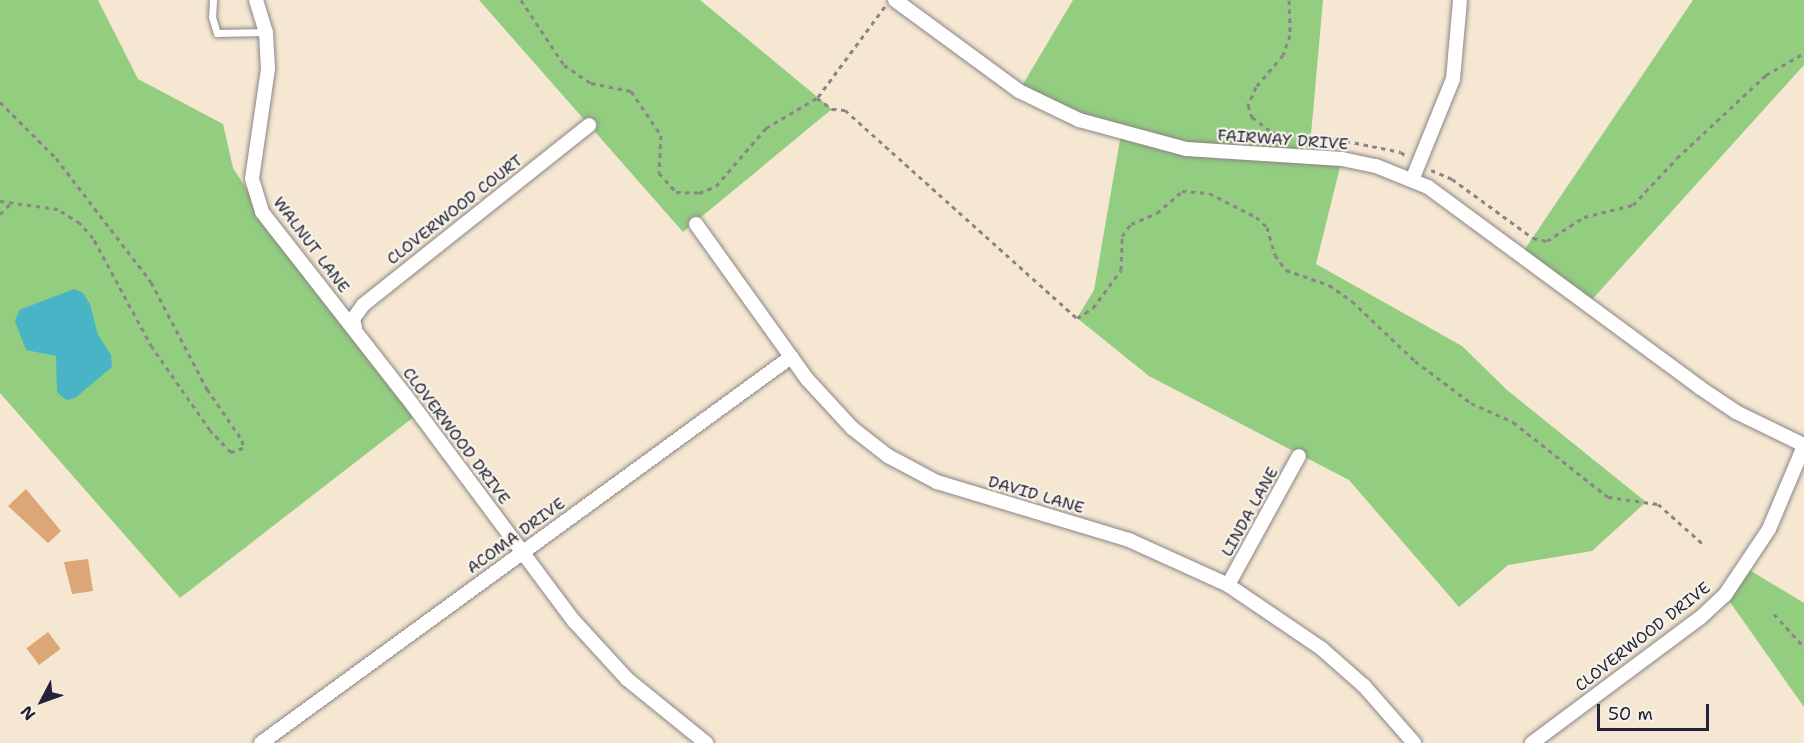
<!DOCTYPE html>
<html>
<head>
<meta charset="utf-8">
<style>
  body { margin:0 }
  #map { position:relative; width:1804px; height:743px; overflow:hidden; background:#f5e7d1; font-family:"Shantell Sans",sans-serif }
  div>[style] { position:absolute }
  .green>* { inset:0; background:#93cd80 }
  .water>* { inset:0; background:#48b4c5 }
  .building>* { inset:0; background:#dca676; transform-origin:0 0 }
  .path>* { height:3px; margin-top:-1.5px; transform-origin:0; background:repeating-linear-gradient(90deg,#8c8486 0 4.5px,transparent 0 9px) }
  .roads { filter:drop-shadow(0 0 2px #8c8486) drop-shadow(0 0 2px #8c8486) }
  .service>* { height:7px; margin:-3.5px; padding:0 3.5px; transform-origin:3.5px; border-radius:3.5px; background:#fff }
  .minor>* { height:14px; margin:-7px; padding:0 7px; transform-origin:7px; border-radius:7px; background:#fff }
  span { translate:-50% -50%; white-space:nowrap; text-align:center; line-height:1.15; -webkit-text-stroke:4.5px #f7f3e8; paint-order:stroke }
  .street-label { font-size:16px; color:#22223b }
  .north { position:absolute; left:12px; top:671px; width:60px; height:60px; -webkit-text-stroke:4px #f7f3e8; paint-order:stroke; rotate:229deg; font-size:16px; font-weight:700; line-height:24px; text-align:center; color:#22223b }
  .north::after { content:''; display:block; margin:auto; width:21px; height:27px; background:#22223b; clip-path:polygon(50% 0,100% 100%,50% 72%,0 100%) }
  .scale { position:absolute; left:1597px; top:704px; width:112px; height:27px; box-sizing:border-box; border:3px solid #22223b; border-top:0; padding-left:8px; font-size:18px; line-height:21px; white-space:nowrap; color:#22223b; -webkit-text-stroke:4px #f7f3e8; paint-order:stroke }
</style>
</head>
<body>
<div id="map">
  <div class="green">
    <div style="clip-path:polygon(0 0,98px 0,138px 79px,223px 124px,233px 168px,268px 222px,419px 413px,180px 598px,0 393px)"></div>
    <div style="clip-path:polygon(479px 0,700px 0,832px 109px,683px 232px)"></div>
    <div style="clip-path:polygon(1073px 0,1323px 0,1309px 157px,1342px 159px,1316px 264px,1462px 346px,1507px 390px,1646px 502px,1592px 551px,1508px 565px,1459px 607px,1349px 480px,1149px 376px,1077px 318px,1094px 290px,1121px 134px,1019px 91px)"></div>
    <div style="clip-path:polygon(1693px 0,1804px 0,1804px 65px,1588px 304px,1521px 255px)"></div>
    <div style="clip-path:polygon(1746px 568px,1804px 603px,1804px 707px,1725px 595px)"></div>
  </div>
  <div class="water">
    <div style="clip-path:polygon(74px 289px,83px 293px,90px 304px,98px 335px,111px 355px,112px 367px,75px 398px,66px 400px,57px 392px,56px 356px,26px 350px,15px 321px,19px 310px)"></div>
  </div>
  <div class="building">
    <div style="clip-path:polygon(26px 489px,61px 531px,48px 543px,8px 506px)"></div>
    <div style="clip-path:polygon(88px 559px,93px 591px,72px 594px,64px 562px)"></div>
    <div style="left:48px;top:632px;width:21px;height:27px;rotate:53deg"></div>
  </div>
  <div class="path">
    <div style="left:521px;top:0;width:78px;rotate:56.5deg"></div>
    <div style="left:564px;top:65px;width:32px;rotate:34deg"></div>
    <div style="left:591px;top:83px;width:41px;rotate:11.3deg"></div>
    <div style="left:631px;top:91px;width:53px;rotate:55.7deg"></div>
    <div style="left:661px;top:135px;width:38px;rotate:93deg"></div>
    <div style="left:659px;top:173px;width:25px;rotate:48deg"></div>
    <div style="left:676px;top:192px;width:23px;rotate:2deg"></div>
    <div style="left:699px;top:193px;width:18px;rotate:-22deg"></div>
    <div style="left:716px;top:186px;width:77px;rotate:-49.2deg"></div>
    <div style="left:766px;top:128px;width:59px;rotate:-30.5deg"></div>
    <div style="left:817px;top:98px;width:19px;rotate:36deg"></div>
    <div style="left:832px;top:109px;width:13px;rotate:4deg"></div>
    <div style="left:845px;top:110px;width:312px;rotate:41.9deg"></div>
    <div style="left:1077px;top:318px;width:19px;rotate:-32deg"></div>
    <div style="left:1093px;top:308px;width:47px;rotate:-53.6deg"></div>
    <div style="left:1121px;top:270px;width:34px;rotate:-88deg"></div>
    <div style="left:1122px;top:236px;width:15px;rotate:-53deg"></div>
    <div style="left:1131px;top:224px;width:28px;rotate:-23deg"></div>
    <div style="left:1157px;top:213px;width:33px;rotate:-41deg"></div>
    <div style="left:1182px;top:191px;width:27px;rotate:4deg"></div>
    <div style="left:1209px;top:193px;width:53px;rotate:27.1deg"></div>
    <div style="left:1256px;top:217px;width:15px;rotate:42deg"></div>
    <div style="left:1267px;top:227px;width:29px;rotate:74deg"></div>
    <div style="left:1275px;top:255px;width:19px;rotate:54deg"></div>
    <div style="left:1286px;top:270px;width:46px;rotate:19.2deg"></div>
    <div style="left:1329px;top:285px;width:28px;rotate:35deg"></div>
    <div style="left:1352px;top:301px;width:87px;rotate:43.6deg"></div>
    <div style="left:1415px;top:361px;width:70px;rotate:36.9deg"></div>
    <div style="left:1471px;top:403px;width:46px;rotate:24.3deg"></div>
    <div style="left:1513px;top:422px;width:121px;rotate:38.3deg"></div>
    <div style="left:1608px;top:497px;width:50px;rotate:8deg"></div>
    <div style="left:1658px;top:504px;width:60px;rotate:41.6deg"></div>
    <div style="left:1289px;top:0;width:35px;rotate:88deg"></div>
    <div style="left:1290px;top:35px;width:21px;rotate:109deg"></div>
    <div style="left:1283px;top:55px;width:42px;rotate:130.2deg"></div>
    <div style="left:1256px;top:87px;width:20px;rotate:114deg"></div>
    <div style="left:1248px;top:105px;width:13px;rotate:72deg"></div>
    <div style="left:1252px;top:117px;width:25px;rotate:37deg"></div>
    <div style="left:1272px;top:132px;width:17px;rotate:17deg"></div>
    <div style="left:1288px;top:137px;width:49px;rotate:2.3deg"></div>
    <div style="left:1337px;top:139px;width:65px;rotate:11.5deg"></div>
    <div style="left:1401px;top:152px;width:8px;rotate:40deg"></div>
    <div style="left:818px;top:97px;width:113px;rotate:-53.6deg"></div>
    <div style="left:0;top:102px;width:79px;rotate:45deg"></div>
    <div style="left:56px;top:158px;width:156px;rotate:52.5deg"></div>
    <div style="left:151px;top:282px;width:121px;rotate:62.4deg"></div>
    <div style="left:207px;top:389px;width:62px;rotate:55.5deg"></div>
    <div style="left:242px;top:440px;width:8px;rotate:83deg"></div>
    <div style="left:243px;top:448px;width:13px;rotate:162deg"></div>
    <div style="left:231px;top:452px;width:30px;rotate:-134deg"></div>
    <div style="left:210px;top:430px;width:101px;rotate:-124.9deg"></div>
    <div style="left:152px;top:347px;width:124px;rotate:-118.4deg"></div>
    <div style="left:93px;top:238px;width:20px;rotate:-131deg"></div>
    <div style="left:80px;top:223px;width:26px;rotate:-148deg"></div>
    <div style="left:58px;top:209px;width:59px;rotate:-172.1deg"></div>
    <div style="left:1431px;top:170px;width:23px;rotate:23deg"></div>
    <div style="left:1452px;top:179px;width:100px;rotate:36.1deg"></div>
    <div style="left:1533px;top:238px;width:14px;rotate:12deg"></div>
    <div style="left:1547px;top:241px;width:44px;rotate:-33deg"></div>
    <div style="left:1584px;top:217px;width:50px;rotate:-13.8deg"></div>
    <div style="left:1633px;top:205px;width:64px;rotate:-46.9deg"></div>
    <div style="left:1677px;top:158px;width:122px;rotate:-43deg"></div>
    <div style="left:1766px;top:75px;width:44px;rotate:-30.1deg"></div>
    <div style="left:0;top:214px;width:14px;rotate:-45deg"></div>
    <div style="left:1774px;top:614px;width:45px;rotate:47.7deg"></div>
  </div>
  <div class="roads">
    <div class="service">
      <div style="left:213px;top:0;width:17px;rotate:93deg"></div>
      <div style="left:212px;top:17px;width:17px;rotate:73deg"></div>
      <div style="left:217px;top:33px;width:49px;rotate:-1.2deg"></div>
    </div>
    <div class="minor">
      <div style="left:256px;top:0;width:34px;rotate:73deg"></div>
      <div style="left:266px;top:32px;width:37px;rotate:87deg"></div>
      <div style="left:268px;top:69px;width:111px;rotate:98.3deg"></div>
      <div style="left:252px;top:179px;width:34px;rotate:73deg"></div>
      <div style="left:262px;top:212px;width:234px;rotate:52deg"></div>
      <div style="left:406px;top:396px;width:281px;rotate:53.3deg"></div>
      <div style="left:574px;top:621px;width:79px;rotate:47.6deg"></div>
      <div style="left:627px;top:679px;width:102px;rotate:39deg"></div>
      <div style="left:895px;top:0;width:154px;rotate:36.3deg"></div>
      <div style="left:1019px;top:91px;width:67px;rotate:25.8deg"></div>
      <div style="left:1079px;top:120px;width:111px;rotate:15.2deg"></div>
      <div style="left:1186px;top:149px;width:156px;rotate:3.7deg"></div>
      <div style="left:1342px;top:159px;width:35px;rotate:12deg"></div>
      <div style="left:1376px;top:166px;width:56px;rotate:22deg"></div>
      <div style="left:1428px;top:187px;width:337px;rotate:36.4deg"></div>
      <div style="left:1699px;top:387px;width:45px;rotate:34deg"></div>
      <div style="left:1736px;top:412px;width:76px;rotate:25.9deg"></div>
      <div style="left:1412px;top:180px;width:109px;rotate:-67.9deg"></div>
      <div style="left:1453px;top:79px;width:79px;rotate:-84.9deg"></div>
      <div style="left:696px;top:224px;width:191px;rotate:54.4deg"></div>
      <div style="left:807px;top:379px;width:67px;rotate:47.4deg"></div>
      <div style="left:852px;top:428px;width:46px;rotate:37.9deg"></div>
      <div style="left:888px;top:456px;width:55px;rotate:28deg"></div>
      <div style="left:937px;top:482px;width:201px;rotate:16.8deg"></div>
      <div style="left:1129px;top:540px;width:109px;rotate:24.4deg"></div>
      <div style="left:1228px;top:585px;width:114px;rotate:34.2deg"></div>
      <div style="left:1322px;top:649px;width:56px;rotate:41.4deg"></div>
      <div style="left:1364px;top:686px;width:76px;rotate:48.7deg"></div>
      <div style="left:355px;top:328px;width:9px;rotate:-103deg"></div>
      <div style="left:353px;top:319px;width:17px;rotate:-54deg"></div>
      <div style="left:363px;top:305px;width:289px;rotate:-38.5deg"></div>
      <div style="left:1228px;top:585px;width:147px;rotate:-61.2deg"></div>
      <div style="left:261px;top:743px;width:656px;rotate:-36.07deg"></div>
      <div style="left:1532px;top:743px;width:209px;rotate:-36.7deg"></div>
      <div style="left:1700px;top:618px;width:34px;rotate:-43deg"></div>
      <div style="left:1725px;top:595px;width:79px;rotate:-56.3deg"></div>
      <div style="left:1769px;top:529px;width:90px;rotate:-67.1deg"></div>
    </div>
  </div>
  <div class="street-label">
    <span style="left:1283px;top:140px;rotate:4deg">FAIRWAY DRIVE</span>
    <span style="left:455px;top:210px;rotate:-38deg">CLOVERWOOD COURT</span>
    <span style="left:311px;top:245px;rotate:53deg">WALNUT LANE</span>
    <span style="left:456px;top:436px;rotate:53deg">CLOVERWOOD DRIVE</span>
    <span style="left:1036px;top:495px;rotate:16deg">DAVID LANE</span>
    <span style="left:1250px;top:512px;rotate:-61deg">LINDA LANE</span>
    <span style="left:516px;top:536px;rotate:-36deg">ACOMA DRIVE</span>
    <span style="left:1643px;top:637px;rotate:-38deg">CLOVERWOOD DRIVE</span>
  </div>
  <div class="north">N</div>
  <div class="scale">50 m</div>
</div>
</body>
</html>
